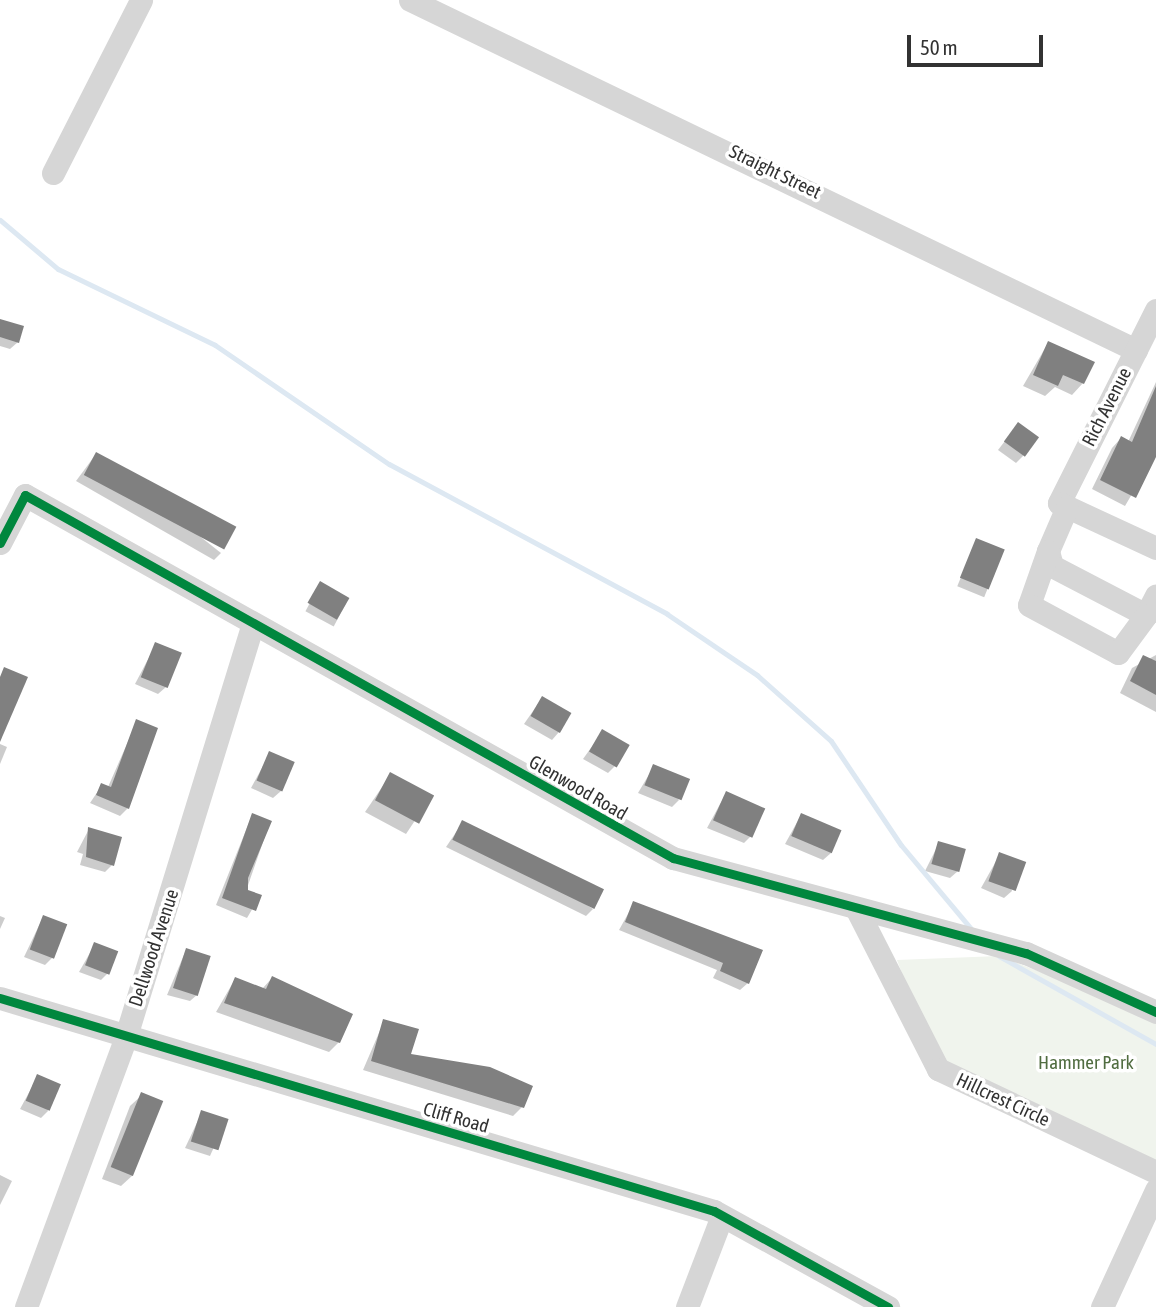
<!DOCTYPE html>
<html>
<head>
<meta charset="utf-8">
<style>
  body { margin:0 }
  #map { position:relative; width:1156px; height:1307px; overflow:hidden; background:#fff; font-family:"Asap Condensed",sans-serif }
  div>[style] { position:absolute }
  .green>* { inset:0; background:#f0f4ed }
  .shadow>* { inset:0; background:#0003; transform-origin:0 0 }
  .stream>* { height:5px; margin:-2.5px; padding:0 2.5px; transform-origin:2.5px; border-radius:2.5px; background:#dde8f2 }
  .building>* { inset:0; background:#808080; transform-origin:0 0 }
  .minor>* { height:23px; margin:-11.5px; padding:0 11.5px; transform-origin:11.5px; border-radius:11.5px; background:#d6d6d6 }
  .cycleway>* { height:9px; margin:-4.5px; padding:0 4.5px; transform-origin:4.5px; border-radius:4.5px; background:#00873e }
  span { translate:-50% -50%; white-space:nowrap; text-align:center; line-height:1.15; -webkit-text-stroke:7px #fff; paint-order:stroke }
  .street-label { font-size:19px; color:#323232 }
  .park-label { font-size:19px; color:#516d41 }
  .scale { position:absolute; left:907px; top:35px; width:136px; height:32px; box-sizing:border-box; border:4px solid #323232; border-top:0; padding-left:9px; font-size:21px; line-height:24px; white-space:nowrap; color:#323232; -webkit-text-stroke:5px #fff; paint-order:stroke }
</style>
</head>
<body>
<div id="map">
  <div class="green">
    <div style="clip-path:polygon(999px 956px,1156px 1017px,1156px 1172px,938px 1069px,897px 960px)"></div>
  </div>
  <div class="shadow">
    <div style="clip-path:polygon(0 320px,18px 342px,10px 349px,0 346px)"></div>
    <div style="clip-path:polygon(1048px 343px,1083px 383px,1072px 395px,1055px 387px,1045px 396px,1023px 386px)"></div>
    <div style="clip-path:polygon(1156px 382px,1156px 453px,1125px 506px,1092px 489px,1112px 448px,1121px 438px,1128px 442px)"></div>
    <div style="clip-path:polygon(1018px 424px,1023px 456px,1016px 463px,998px 450px)"></div>
    <div style="clip-path:polygon(96px 454px,221px 553px,214px 560px,76px 481px)"></div>
    <div style="left:976px;top:540px;width:29px;height:50px;rotate:22deg"></div>
    <div style="left:320px;top:584px;width:32px;height:31px;rotate:28deg"></div>
    <div style="clip-path:polygon(156px 644px,166px 687px,158px 694px,135px 684px)"></div>
    <div style="clip-path:polygon(1156px 655px,1156px 712px,1120px 693px,1132px 668px)"></div>
    <div style="clip-path:polygon(542px 698px,559px 732px,552px 740px,524px 724px)"></div>
    <div style="clip-path:polygon(137px 721px,128px 808px,120px 816px,90px 803px,102px 785px,108px 787px)"></div>
    <div style="clip-path:polygon(603px 731px,615px 766px,608px 773px,583px 759px)"></div>
    <div style="clip-path:polygon(0 744px,7px 747px,0 764px)"></div>
    <div style="clip-path:polygon(270px 753px,281px 791px,273px 798px,251px 788px)"></div>
    <div style="clip-path:polygon(654px 766px,679px 800px,672px 807px,638px 793px)"></div>
    <div style="clip-path:polygon(391px 774px,432px 795px,406px 834px,365px 812px)"></div>
    <div style="clip-path:polygon(726px 793px,751px 836px,744px 843px,707px 828px)"></div>
    <div style="clip-path:polygon(252px 815px,270px 822px,246px 891px,260px 896px,247px 918px,216px 905px)"></div>
    <div style="clip-path:polygon(801px 815px,831px 853px,823px 860px,785px 844px)"></div>
    <div style="clip-path:polygon(463px 822px,593px 909px,586px 916px,446px 847px)"></div>
    <div style="clip-path:polygon(89px 829px,112px 865px,105px 872px,80px 865px,83px 854px,77px 852px)"></div>
    <div style="clip-path:polygon(939px 843px,958px 871px,950px 878px,925px 871px)"></div>
    <div style="clip-path:polygon(1000px 854px,1012px 891px,1004px 898px,981px 888px)"></div>
    <div style="clip-path:polygon(634px 903px,761px 951px,748px 983px,740px 990px,713px 978px,717px 970px,619px 930px)"></div>
    <div style="clip-path:polygon(0 916px,5px 918px,0 929px)"></div>
    <div style="clip-path:polygon(43px 917px,52px 958px,45px 965px,24px 957px)"></div>
    <div style="clip-path:polygon(95px 944px,108px 973px,101px 980px,79px 972px)"></div>
    <div style="clip-path:polygon(186px 950px,198px 994px,190px 1001px,167px 995px)"></div>
    <div style="clip-path:polygon(272px 978px,339px 1042px,329px 1052px,216px 1012px,235px 979px,262px 989px)"></div>
    <div style="clip-path:polygon(384px 1021px,409px 1055px,522px 1107px,513px 1116px,363px 1070px)"></div>
    <div style="clip-path:polygon(38px 1076px,48px 1111px,41px 1118px,20px 1109px)"></div>
    <div style="clip-path:polygon(142px 1095px,133px 1175px,121px 1186px,102px 1179px,130px 1106px)"></div>
    <div style="clip-path:polygon(202px 1112px,226px 1120px,210px 1156px,185px 1148px)"></div>
    <div style="clip-path:polygon(0 1175px,12px 1181px,0 1205px)"></div>
  </div>
  <div class="stream">
    <div style="left:0;top:220px;width:76px;rotate:40.2deg"></div>
    <div style="left:58px;top:269px;width:174px;rotate:25.8deg"></div>
    <div style="left:215px;top:345px;width:211px;rotate:34.4deg"></div>
    <div style="left:389px;top:464px;width:316px;rotate:28.3deg"></div>
    <div style="left:667px;top:614px;width:109px;rotate:34.1deg"></div>
    <div style="left:757px;top:675px;width:99px;rotate:41.7deg"></div>
    <div style="left:831px;top:741px;width:125px;rotate:56.1deg"></div>
    <div style="left:901px;top:845px;width:111px;rotate:50.1deg"></div>
    <div style="left:999px;top:956px;width:180px;rotate:29.3deg"></div>
  </div>
  <div class="building">
    <div style="clip-path:polygon(0 319px,24px 326px,19px 343px,0 337px)"></div>
    <div style="clip-path:polygon(1048px 341px,1095px 362px,1084px 384px,1063px 375px,1058px 386px,1033px 375px)"></div>
    <div style="clip-path:polygon(1156px 386px,1156px 457px,1136px 498px,1100px 480px,1121px 436px,1132px 442px)"></div>
    <div style="left:1018px;top:422px;width:26px;height:24px;rotate:36deg"></div>
    <div style="left:96px;top:452px;width:159px;height:26px;rotate:28deg"></div>
    <div style="left:976px;top:538px;width:31px;height:43px;rotate:22deg"></div>
    <div style="left:320px;top:581px;width:34px;height:25px;rotate:30deg"></div>
    <div style="left:155px;top:642px;width:29px;height:38px;rotate:22deg"></div>
    <div style="clip-path:polygon(1143px 655px,1156px 661px,1156px 695px,1130px 681px)"></div>
    <div style="clip-path:polygon(4px 667px,28px 677px,0 742px,0 677px)"></div>
    <div style="left:542px;top:696px;width:34px;height:23px;rotate:30deg"></div>
    <div style="clip-path:polygon(136px 719px,158px 728px,129px 809px,96px 795px,101px 783px,111px 787px)"></div>
    <div style="left:602px;top:729px;width:32px;height:26px;rotate:30deg"></div>
    <div style="left:269px;top:751px;width:28px;height:32px;rotate:23deg"></div>
    <div style="left:653px;top:764px;width:40px;height:23px;rotate:22deg"></div>
    <div style="left:390px;top:772px;width:50px;height:32px;rotate:28deg"></div>
    <div style="left:726px;top:791px;width:43px;height:32px;rotate:24deg"></div>
    <div style="clip-path:polygon(252px 813px,272px 821px,248px 878px,248px 890px,262px 895px,256px 911px,222px 898px)"></div>
    <div style="left:801px;top:813px;width:44px;height:25px;rotate:23deg"></div>
    <div style="left:462px;top:820px;width:158px;height:22px;rotate:26deg"></div>
    <div style="clip-path:polygon(88px 827px,122px 837px,114px 866px,86px 857px)"></div>
    <div style="left:938px;top:841px;width:29px;height:24px;rotate:16deg"></div>
    <div style="left:999px;top:852px;width:29px;height:31px;rotate:20deg"></div>
    <div style="clip-path:polygon(633px 901px,763px 950px,749px 984px,720px 971px,723px 963px,625px 922px)"></div>
    <div style="left:43px;top:915px;width:26px;height:37px;rotate:21deg"></div>
    <div style="left:94px;top:942px;width:26px;height:25px;rotate:21deg"></div>
    <div style="left:186px;top:948px;width:26px;height:42px;rotate:18deg"></div>
    <div style="clip-path:polygon(272px 976px,353px 1014px,340px 1043px,224px 1003px,235px 977px,266px 989px)"></div>
    <div style="clip-path:polygon(383px 1019px,419px 1029px,411px 1054px,490px 1067px,533px 1086px,524px 1108px,371px 1061px)"></div>
    <div style="left:37px;top:1074px;width:26px;height:29px;rotate:23deg"></div>
    <div style="left:141px;top:1092px;width:24px;height:81px;rotate:22deg"></div>
    <div style="left:201px;top:1110px;width:29px;height:33px;rotate:18deg"></div>
  </div>
  <div class="minor">
    <div style="left:410px;top:0;width:806px;rotate:25.74deg"></div>
    <div style="left:53px;top:173px;width:194px;rotate:-63deg"></div>
    <div style="left:1156px;top:310px;width:216px;rotate:116.7deg"></div>
    <div style="left:1059px;top:503px;width:107px;rotate:24.9deg"></div>
    <div style="left:1067px;top:507px;width:48px;rotate:113.4deg"></div>
    <div style="left:1048px;top:551px;width:16px;rotate:75deg"></div>
    <div style="left:1052px;top:566px;width:106px;rotate:27.5deg"></div>
    <div style="left:1146px;top:615px;width:22px;rotate:-63deg"></div>
    <div style="left:0;top:543px;width:54px;rotate:-62.5deg"></div>
    <div style="left:25px;top:495px;width:743px;rotate:29.26deg"></div>
    <div style="left:673px;top:858px;width:366px;rotate:15.1deg"></div>
    <div style="left:1026px;top:953px;width:143px;rotate:24.4deg"></div>
    <div style="left:1048px;top:551px;width:57px;rotate:109.4deg"></div>
    <div style="left:1029px;top:605px;width:101px;rotate:28.3deg"></div>
    <div style="left:1118px;top:653px;width:47px;rotate:-53.6deg"></div>
    <div style="left:856px;top:908px;width:181px;rotate:63deg"></div>
    <div style="left:938px;top:1069px;width:241px;rotate:25.3deg"></div>
    <div style="left:0;top:998px;width:745px;rotate:16.61deg"></div>
    <div style="left:714px;top:1211px;width:199px;rotate:28.9deg"></div>
    <div style="left:26px;top:1307px;width:289px;rotate:-69.7deg"></div>
    <div style="left:126px;top:1036px;width:431px;rotate:-72.9deg"></div>
    <div style="left:687px;top:1307px;width:97px;rotate:-69deg"></div>
    <div style="left:1102px;top:1307px;width:129px;rotate:-65.2deg"></div>
  </div>
  <div class="cycleway">
    <div style="left:0;top:543px;width:54px;rotate:-62.5deg"></div>
    <div style="left:25px;top:495px;width:743px;rotate:29.26deg"></div>
    <div style="left:673px;top:858px;width:366px;rotate:15.1deg"></div>
    <div style="left:1026px;top:953px;width:143px;rotate:24.4deg"></div>
    <div style="left:0;top:998px;width:745px;rotate:16.61deg"></div>
    <div style="left:714px;top:1211px;width:199px;rotate:28.9deg"></div>
  </div>
  <div class="street-label">
    <span style="left:775px;top:172px;rotate:26deg">Straight Street</span>
    <span style="left:1107px;top:407px;rotate:-63deg">Rich Avenue</span>
    <span style="left:578px;top:788px;rotate:30deg">Glenwood Road</span>
    <span style="left:154px;top:948px;rotate:-72deg">Dellwood Avenue</span>
    <span style="left:1003px;top:1100px;rotate:25deg">Hillcrest Circle</span>
    <span style="left:456px;top:1118px;rotate:16deg">Cliff Road</span>
  </div>
  <div class="park-label">
    <span style="left:1086px;top:1063px">Hammer Park</span>
  </div>
  <div class="scale">50 m</div>
</div>
</body>
</html>
